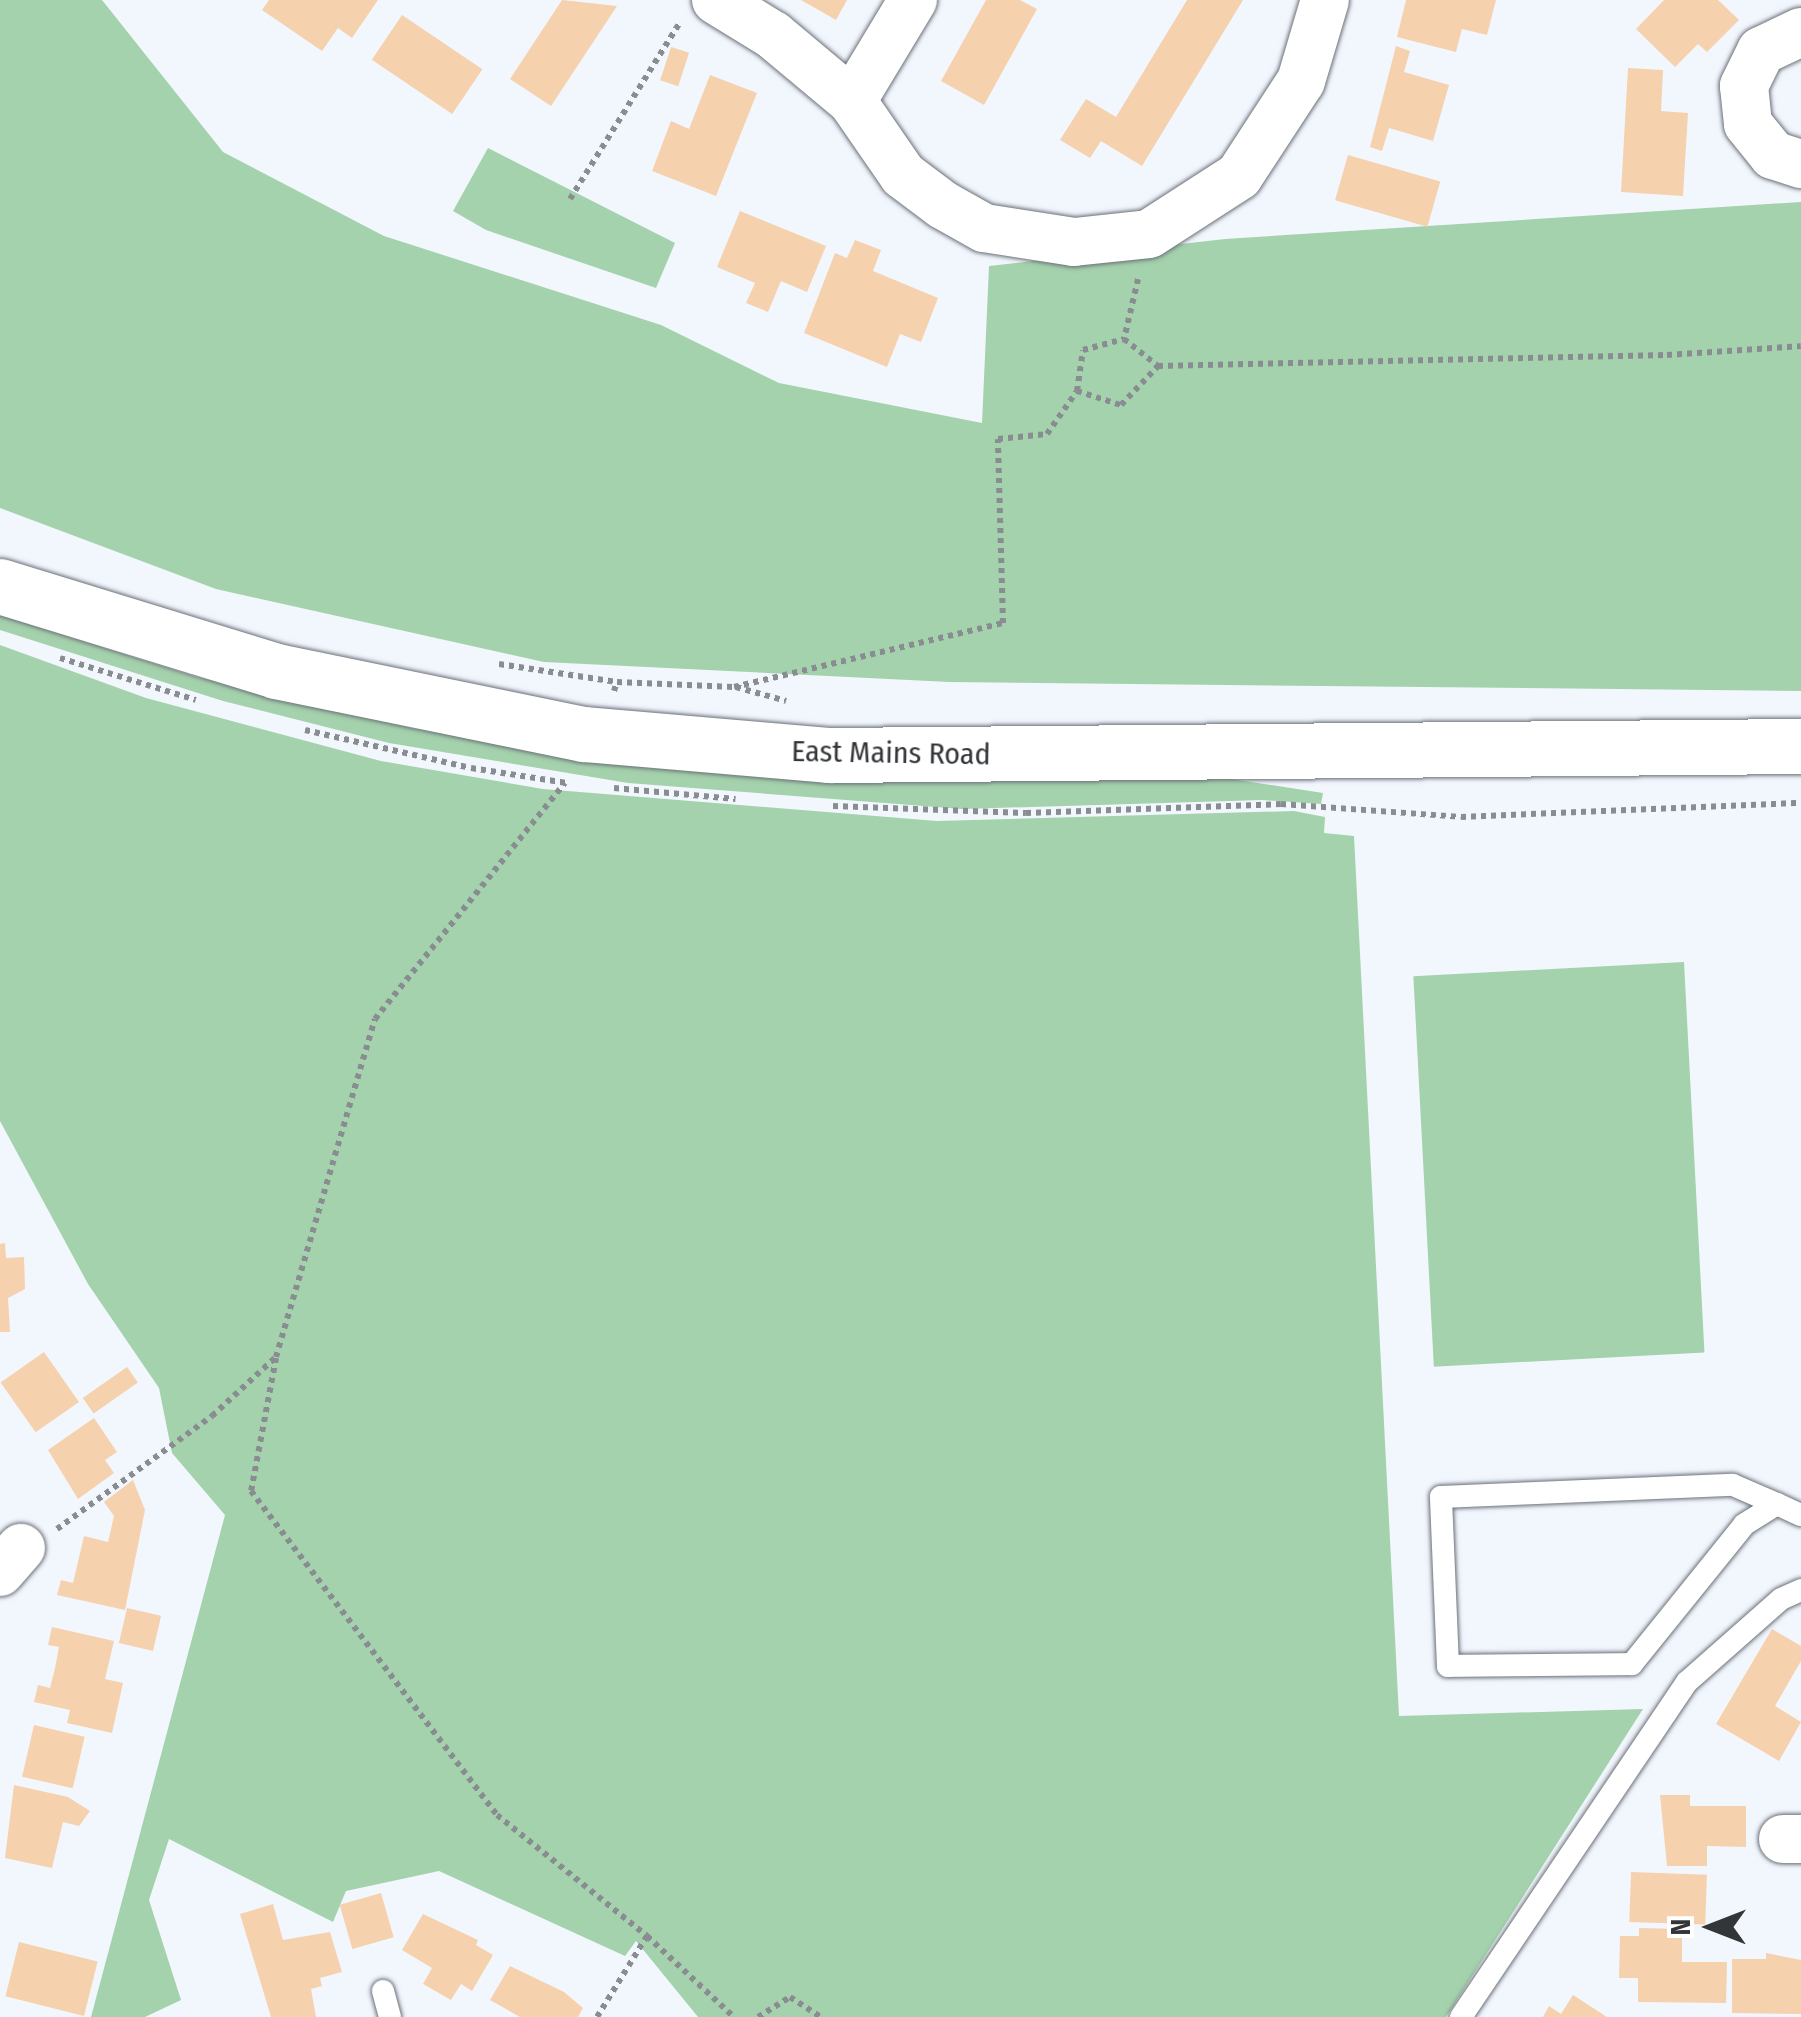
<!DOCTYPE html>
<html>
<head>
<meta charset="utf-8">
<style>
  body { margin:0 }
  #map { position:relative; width:1801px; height:2017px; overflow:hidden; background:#f2f7fe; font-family:"Fira Sans Condensed",sans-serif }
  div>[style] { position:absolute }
  .green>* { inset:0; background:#a4d2ac; transform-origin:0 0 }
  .building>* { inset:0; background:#f6d1ae; transform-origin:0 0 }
  .path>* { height:6px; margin-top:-3px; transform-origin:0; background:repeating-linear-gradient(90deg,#898d92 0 5px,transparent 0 10px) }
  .roads { filter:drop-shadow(0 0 2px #6b7178) drop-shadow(0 0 2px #6b7178) }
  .service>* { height:22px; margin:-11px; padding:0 11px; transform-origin:11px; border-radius:11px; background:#fff }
  .minor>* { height:48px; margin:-24px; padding:0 24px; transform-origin:24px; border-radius:24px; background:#fff }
  .secondary>* { height:55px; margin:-27.5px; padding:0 27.5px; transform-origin:27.5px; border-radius:27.5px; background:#fff }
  span { translate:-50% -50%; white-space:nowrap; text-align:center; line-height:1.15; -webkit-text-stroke:10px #fff; paint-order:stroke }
  .street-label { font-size:30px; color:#333639 }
  .north { position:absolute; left:1661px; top:1877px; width:100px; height:100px; -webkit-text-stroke:8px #fff; paint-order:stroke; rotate:270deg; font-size:28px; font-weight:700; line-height:40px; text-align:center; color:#333639 }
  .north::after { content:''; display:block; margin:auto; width:35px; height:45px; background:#333639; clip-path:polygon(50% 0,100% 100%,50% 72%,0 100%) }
</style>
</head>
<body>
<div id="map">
  <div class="green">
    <div style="clip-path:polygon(0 0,102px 0,223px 152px,384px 236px,661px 325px,779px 383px,982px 423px,989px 266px,1225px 239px,1801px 202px,1801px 691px,949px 682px,544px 662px,216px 589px,0 508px)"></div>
    <div style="clip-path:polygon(488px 148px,675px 243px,656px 288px,486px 230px,453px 211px)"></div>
    <div style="clip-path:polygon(0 615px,197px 677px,412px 728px,591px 757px,1206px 775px,1323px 793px,1321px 804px,1262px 800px,962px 809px,628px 783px,389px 743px,223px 701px,0 630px)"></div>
    <div style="clip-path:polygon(0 645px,146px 698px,381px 761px,543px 789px,937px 821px,1294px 811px,1325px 817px,1324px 833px,1354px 836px,1399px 1716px,1643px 1709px,1446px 2017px,698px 2017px,636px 1941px,625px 1956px,439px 1871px,346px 1891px,333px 1922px,169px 1839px,149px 1900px,181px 2000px,145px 2017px,91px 2017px,225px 1515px,172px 1453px,159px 1388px,88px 1284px,0 1121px)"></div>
    <div style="left:1684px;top:962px;width:391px;height:271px;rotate:87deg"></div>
  </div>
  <div class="building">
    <div style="clip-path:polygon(269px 0,378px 0,352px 38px,338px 28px,322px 51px,262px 10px)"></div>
    <div style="clip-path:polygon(562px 0,617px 6px,551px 106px,510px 79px)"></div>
    <div style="clip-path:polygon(801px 0,847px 0,836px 20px)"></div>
    <div style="clip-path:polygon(986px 0,1020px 0,1037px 9px,984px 105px,941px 81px)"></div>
    <div style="clip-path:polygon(1187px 0,1243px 0,1142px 166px,1101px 141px,1090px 158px,1060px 140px,1086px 99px,1116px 117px)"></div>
    <div style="clip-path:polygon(1406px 0,1496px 0,1487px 35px,1462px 29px,1456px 52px,1397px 37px)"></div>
    <div style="clip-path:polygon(1664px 0,1718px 0,1739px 20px,1707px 52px,1698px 44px,1675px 67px,1636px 29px)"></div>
    <div style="left:402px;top:15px;width:97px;height:54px;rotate:34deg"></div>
    <div style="clip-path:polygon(1396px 46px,1410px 51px,1404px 72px,1449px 85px,1433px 141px,1389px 128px,1382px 151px,1370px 147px)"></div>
    <div style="left:671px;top:47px;width:19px;height:35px;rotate:18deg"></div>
    <div style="clip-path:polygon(1628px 68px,1663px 70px,1661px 111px,1688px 113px,1683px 196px,1621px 192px)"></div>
    <div style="clip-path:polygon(710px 75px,757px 93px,716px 196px,652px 171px,671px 121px,689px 129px)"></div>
    <div style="left:1348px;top:155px;width:96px;height:47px;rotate:16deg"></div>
    <div style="clip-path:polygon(740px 211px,826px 246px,807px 292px,781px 281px,768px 312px,746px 303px,755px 283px,717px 267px)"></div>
    <div style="clip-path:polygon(855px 240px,881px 250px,873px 271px,938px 298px,921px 342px,900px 334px,887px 367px,804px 333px,835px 253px,847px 258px)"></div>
    <div style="clip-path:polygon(5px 1243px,6px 1258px,24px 1257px,25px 1289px,8px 1298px,10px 1332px,0 1332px,0 1244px)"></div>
    <div style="left:44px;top:1352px;width:61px;height:53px;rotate:55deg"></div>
    <div style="left:127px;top:1367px;width:19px;height:54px;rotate:55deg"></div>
    <div style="clip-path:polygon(94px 1418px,117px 1452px,105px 1460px,114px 1473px,78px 1499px,48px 1450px)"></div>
    <div style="clip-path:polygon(133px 1480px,145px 1510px,125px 1610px,57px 1595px,61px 1580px,73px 1583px,84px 1536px,108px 1542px,114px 1516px,104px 1502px)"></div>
    <div style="left:127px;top:1608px;width:35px;height:36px;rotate:13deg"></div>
    <div style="clip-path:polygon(52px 1627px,114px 1641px,105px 1679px,123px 1683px,112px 1733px,67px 1723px,70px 1710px,34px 1702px,38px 1685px,50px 1688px,55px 1668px,59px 1647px,48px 1645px)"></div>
    <div style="clip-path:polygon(1772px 1629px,1801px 1646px,1801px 1661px,1775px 1706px,1801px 1722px,1779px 1761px,1716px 1724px)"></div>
    <div style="left:34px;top:1725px;width:52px;height:53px;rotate:13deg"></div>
    <div style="clip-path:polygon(14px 1785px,68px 1797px,90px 1811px,79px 1826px,63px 1822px,52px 1868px,5px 1858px)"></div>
    <div style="clip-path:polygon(1660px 1795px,1690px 1795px,1690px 1806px,1746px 1806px,1746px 1847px,1707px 1846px,1707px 1866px,1667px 1866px)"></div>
    <div style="left:1631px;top:1872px;width:76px;height:50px;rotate:2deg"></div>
    <div style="left:381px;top:1893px;width:46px;height:43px;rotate:74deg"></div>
    <div style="clip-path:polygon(273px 1904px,283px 1940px,330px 1932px,342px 1972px,320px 1978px,322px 1986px,311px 1989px,316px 2017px,271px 2017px,240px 1914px)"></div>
    <div style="clip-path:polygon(423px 1914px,478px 1940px,476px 1945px,493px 1955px,472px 1991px,461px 1984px,451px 2000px,423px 1984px,432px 1968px,402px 1950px)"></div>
    <div style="clip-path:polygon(1639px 1928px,1682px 1929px,1682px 1962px,1727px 1962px,1726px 2003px,1638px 2002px,1638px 1978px,1619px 1978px,1620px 1936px,1639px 1936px)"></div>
    <div style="left:19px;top:1942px;width:81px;height:56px;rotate:14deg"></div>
    <div style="clip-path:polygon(1766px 1953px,1801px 1960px,1801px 2014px,1732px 2013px,1732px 1959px,1766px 1959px)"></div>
    <div style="clip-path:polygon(510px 1966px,564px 1992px,583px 2008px,578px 2017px,520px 2017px,490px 2000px)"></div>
    <div style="clip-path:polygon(1573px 1995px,1607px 2017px,1543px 2017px,1549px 2006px,1561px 2014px)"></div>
  </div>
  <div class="path">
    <div style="left:570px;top:199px;width:208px;rotate:-58.1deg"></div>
    <div style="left:1138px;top:279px;width:62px;rotate:103.1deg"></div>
    <div style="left:1124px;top:339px;width:43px;rotate:38.5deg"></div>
    <div style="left:1158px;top:366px;width:509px;rotate:-1.24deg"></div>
    <div style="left:1667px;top:355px;width:134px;rotate:-3.8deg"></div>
    <div style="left:1077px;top:391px;width:46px;rotate:17.7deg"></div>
    <div style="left:1121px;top:405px;width:54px;rotate:-46.5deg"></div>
    <div style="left:60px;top:658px;width:142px;rotate:17.2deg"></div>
    <div style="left:499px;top:664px;width:119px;rotate:8.7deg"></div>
    <div style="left:736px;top:687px;width:52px;rotate:15.6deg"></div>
    <div style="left:614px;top:691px;width:9px;rotate:-72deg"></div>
    <div style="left:617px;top:682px;width:117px;rotate:2.4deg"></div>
    <div style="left:734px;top:687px;width:277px;rotate:-13.4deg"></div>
    <div style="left:1003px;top:623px;width:184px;rotate:-91.6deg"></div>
    <div style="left:998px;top:439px;width:49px;rotate:-5.8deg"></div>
    <div style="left:1047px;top:434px;width:52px;rotate:-55.1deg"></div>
    <div style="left:1077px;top:391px;width:41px;rotate:-81.7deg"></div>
    <div style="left:1083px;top:350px;width:42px;rotate:-15deg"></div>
    <div style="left:305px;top:730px;width:170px;rotate:12.9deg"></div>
    <div style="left:471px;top:768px;width:97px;rotate:8.9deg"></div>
    <div style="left:614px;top:788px;width:122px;rotate:5.2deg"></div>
    <div style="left:833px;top:806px;width:193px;rotate:2.1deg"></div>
    <div style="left:1026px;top:813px;width:255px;rotate:-2deg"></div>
    <div style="left:1281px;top:804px;width:180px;rotate:4.1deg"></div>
    <div style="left:1461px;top:817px;width:340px;rotate:-2.4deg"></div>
    <div style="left:276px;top:1358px;width:135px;rotate:100.6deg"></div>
    <div style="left:251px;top:1491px;width:407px;rotate:52.8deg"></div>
    <div style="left:497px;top:1815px;width:193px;rotate:38.9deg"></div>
    <div style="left:647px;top:1936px;width:95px;rotate:121.7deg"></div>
    <div style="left:57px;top:1529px;width:192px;rotate:-36.1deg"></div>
    <div style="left:212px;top:1416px;width:87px;rotate:-42.7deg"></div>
    <div style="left:276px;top:1357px;width:352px;rotate:-73.7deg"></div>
    <div style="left:375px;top:1019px;width:303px;rotate:-51.2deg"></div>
    <div style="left:647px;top:1936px;width:119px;rotate:43deg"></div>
    <div style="left:758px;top:2017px;width:38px;rotate:-32deg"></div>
    <div style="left:790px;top:1997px;width:37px;rotate:33deg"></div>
  </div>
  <div class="roads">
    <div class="service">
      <div style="left:1777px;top:1504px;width:39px;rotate:148deg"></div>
      <div style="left:1744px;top:1525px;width:179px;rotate:128.9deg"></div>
      <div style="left:1632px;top:1664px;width:184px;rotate:179.4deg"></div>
      <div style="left:1448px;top:1666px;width:169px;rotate:-92.4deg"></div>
      <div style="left:1441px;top:1497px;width:292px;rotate:-2.4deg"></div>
      <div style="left:1733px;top:1485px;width:48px;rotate:23.4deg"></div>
      <div style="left:1777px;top:1504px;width:26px;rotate:25deg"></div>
      <div style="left:383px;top:1991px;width:27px;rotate:75deg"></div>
      <div style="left:1461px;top:2017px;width:404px;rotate:-56deg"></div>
      <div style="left:1687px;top:1682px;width:125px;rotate:-41.4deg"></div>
      <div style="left:1781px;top:1599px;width:22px;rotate:-24deg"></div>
    </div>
    <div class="minor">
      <div style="left:716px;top:0;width:67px;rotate:31.6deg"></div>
      <div style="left:773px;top:35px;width:103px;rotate:39.9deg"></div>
      <div style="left:852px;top:101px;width:90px;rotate:55.4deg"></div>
      <div style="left:903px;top:175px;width:50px;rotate:36.9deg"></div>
      <div style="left:943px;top:205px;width:47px;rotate:29.3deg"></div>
      <div style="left:984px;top:228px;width:91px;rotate:8.8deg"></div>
      <div style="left:1074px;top:242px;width:75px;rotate:-6.1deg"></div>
      <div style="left:1149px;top:234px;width:107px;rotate:-32.8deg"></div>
      <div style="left:1239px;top:176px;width:113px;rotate:-56.9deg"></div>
      <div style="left:1301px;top:81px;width:84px;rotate:-73.5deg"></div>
      <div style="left:1801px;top:32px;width:44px;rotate:154.6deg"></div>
      <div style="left:1761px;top:51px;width:39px;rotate:116deg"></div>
      <div style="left:1744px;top:86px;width:38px;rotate:84deg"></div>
      <div style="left:1748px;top:124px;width:40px;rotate:51deg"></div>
      <div style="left:1773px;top:155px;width:29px;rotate:18deg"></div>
      <div style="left:852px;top:101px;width:118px;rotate:-58.9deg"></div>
      <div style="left:0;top:1572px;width:32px;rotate:-49deg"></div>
      <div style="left:1783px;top:1839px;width:18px"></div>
    </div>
    <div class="secondary">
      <div style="left:0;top:586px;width:289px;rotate:17.1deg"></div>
      <div style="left:276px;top:671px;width:314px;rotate:11.6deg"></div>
      <div style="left:584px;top:734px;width:246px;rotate:4.9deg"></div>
      <div style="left:829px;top:755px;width:972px;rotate:-0.53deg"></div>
    </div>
  </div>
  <div class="street-label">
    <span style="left:891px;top:753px;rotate:1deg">East Mains Road</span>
  </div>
  <div class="north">N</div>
</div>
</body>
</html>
